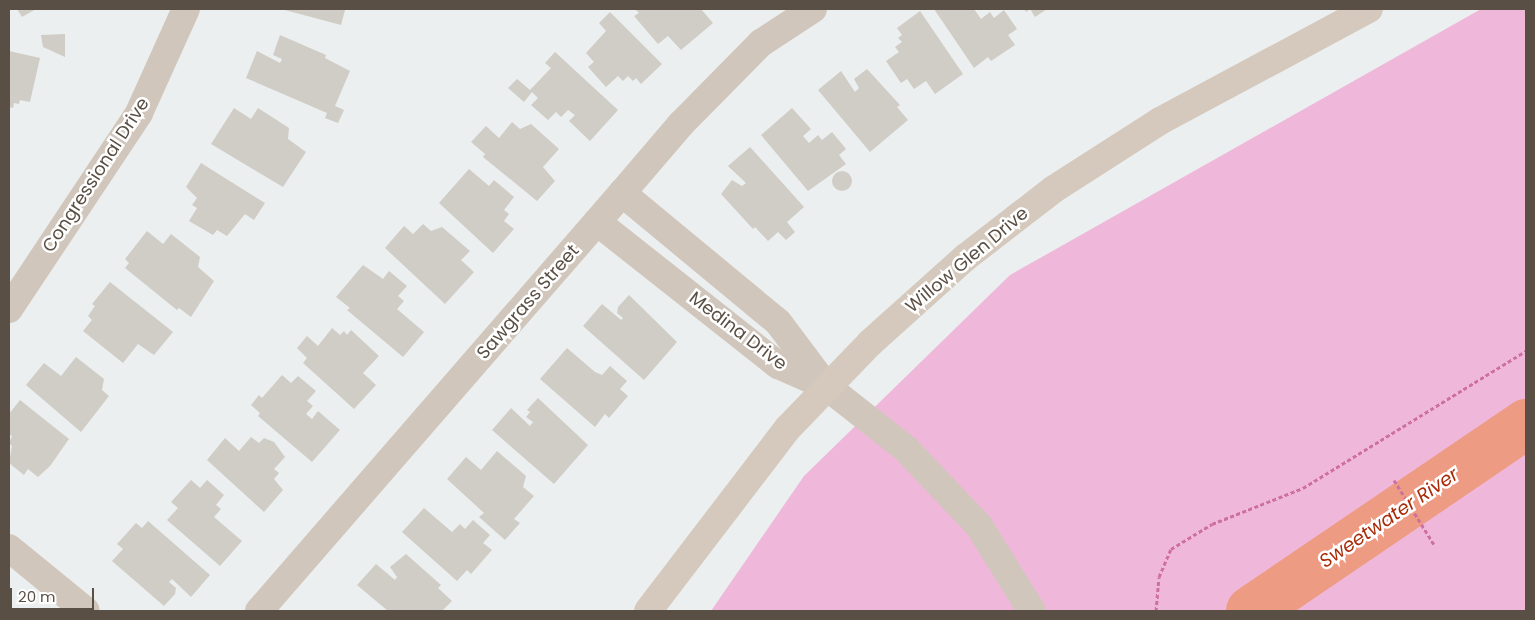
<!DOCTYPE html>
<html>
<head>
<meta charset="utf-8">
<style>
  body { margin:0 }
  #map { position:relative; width:1535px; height:620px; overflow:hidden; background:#ecefef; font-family:Poppins,sans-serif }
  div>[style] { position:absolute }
  .green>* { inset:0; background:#efb8da }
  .river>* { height:50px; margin:-25px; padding:0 25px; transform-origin:25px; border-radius:25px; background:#ee9b84 }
  .building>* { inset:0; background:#d0ccc6 }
  .round { border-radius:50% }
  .path>* { height:3px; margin-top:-1.5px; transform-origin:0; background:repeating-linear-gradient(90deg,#ce709e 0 4px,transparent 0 6.5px) }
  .minor>* { height:28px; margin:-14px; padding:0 14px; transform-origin:14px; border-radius:14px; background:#d0c6bc }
  .tertiary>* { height:28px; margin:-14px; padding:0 14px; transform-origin:14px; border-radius:14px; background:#d0c6bc }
  .secondary>* { height:28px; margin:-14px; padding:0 14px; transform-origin:14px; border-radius:14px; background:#d4c9bc }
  span { translate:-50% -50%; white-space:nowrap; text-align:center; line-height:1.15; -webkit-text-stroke:5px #fff; paint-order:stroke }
  .street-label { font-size:18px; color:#5a4f44 }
  .water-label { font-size:19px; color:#aa2b08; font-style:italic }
  .frame { position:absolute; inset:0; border:10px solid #5a4f44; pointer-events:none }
  .scale { position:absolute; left:10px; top:588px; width:84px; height:22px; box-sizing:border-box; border:2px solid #5a4f44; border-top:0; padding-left:6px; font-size:15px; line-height:18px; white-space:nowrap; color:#5a4f44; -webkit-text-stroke:4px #fff; paint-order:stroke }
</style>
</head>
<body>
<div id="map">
  <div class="green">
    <div style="clip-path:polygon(1481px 9px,1526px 9px,1526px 611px,711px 611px,804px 476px,1010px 275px)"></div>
  </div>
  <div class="river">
    <div style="left:1251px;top:611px;width:333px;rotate:-34.2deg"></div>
  </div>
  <div class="building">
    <div style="clip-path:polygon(17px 9px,36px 9px,22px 17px)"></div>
    <div style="clip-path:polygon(281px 9px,350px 9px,345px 10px,341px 25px)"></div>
    <div style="clip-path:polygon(635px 9px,701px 9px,713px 23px,681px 50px,668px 36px,658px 44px,634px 16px,639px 13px)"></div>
    <div style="clip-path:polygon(934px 9px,974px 9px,981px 19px,990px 12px,994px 18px,1004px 10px,1017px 29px,1008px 35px,1015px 45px,991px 61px,988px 57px,974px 68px)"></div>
    <div style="clip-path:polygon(1024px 9px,1047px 9px,1035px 17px,1030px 9px,1026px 12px)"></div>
    <div style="clip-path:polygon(920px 11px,963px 74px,935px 94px,926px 81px,914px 89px,907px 79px,901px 83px,886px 61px,899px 52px,895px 47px,902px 42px,898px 38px,902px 35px,897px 28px)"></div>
    <div style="clip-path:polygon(610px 12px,662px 64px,641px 84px,636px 78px,633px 81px,628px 76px,623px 81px,618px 76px,606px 87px,588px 67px,594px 62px,586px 53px,606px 31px,599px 23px)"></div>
    <div style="clip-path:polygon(65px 34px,65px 57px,43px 47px,41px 35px)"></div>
    <div style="clip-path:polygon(280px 35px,326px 55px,325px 58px,350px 71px,335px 106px,344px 110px,338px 123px,325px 118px,327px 113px,246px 78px,257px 51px,280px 63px,282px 59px,273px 55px)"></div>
    <div style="clip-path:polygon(9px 51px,40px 58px,30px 102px,20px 100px,19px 104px,14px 103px,13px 108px,9px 107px)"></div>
    <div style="clip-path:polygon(555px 52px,618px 110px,590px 141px,569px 121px,575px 115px,568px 110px,561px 117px,556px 112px,548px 120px,531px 105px,538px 98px,532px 92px,524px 102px,508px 88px,517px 79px,530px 90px,551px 68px,545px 63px)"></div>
    <div style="clip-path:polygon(867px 69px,900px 105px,897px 107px,908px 120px,870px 152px,818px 90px,841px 71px,855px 92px,859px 88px,854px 79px)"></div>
    <div style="clip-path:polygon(234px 108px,251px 119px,258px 108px,289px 128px,288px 139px,306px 152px,283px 187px,211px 144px)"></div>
    <div style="clip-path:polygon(792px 108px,811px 129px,803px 136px,809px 143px,818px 135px,822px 140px,832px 132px,846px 149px,839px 155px,846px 164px,808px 191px,761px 135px)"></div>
    <div style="clip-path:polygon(512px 122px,520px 129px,531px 124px,559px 149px,543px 167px,555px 181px,537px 201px,483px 157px,485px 154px,471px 142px,486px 126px,499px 138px)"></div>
    <div style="clip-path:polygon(750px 147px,804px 207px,787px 222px,795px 232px,786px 240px,778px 232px,768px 241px,755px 227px,753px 229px,721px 194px,732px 180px,742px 186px,746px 183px,728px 166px)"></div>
    <div style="clip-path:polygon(201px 163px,265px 203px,254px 220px,245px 214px,227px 236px,217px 230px,213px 235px,189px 221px,197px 208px,192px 205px,197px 198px,186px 187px)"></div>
    <div style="clip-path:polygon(469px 169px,489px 186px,494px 180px,514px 197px,504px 210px,509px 214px,504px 221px,514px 229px,493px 253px,439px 203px)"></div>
    <div class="round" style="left:832px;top:171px;width:20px;height:20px"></div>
    <div style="clip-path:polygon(423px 224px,431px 231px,442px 227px,470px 251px,461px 260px,474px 272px,445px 304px,385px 248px,404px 226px,413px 234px)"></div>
    <div style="clip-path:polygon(147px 231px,163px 244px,171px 234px,200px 257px,198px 267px,214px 281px,191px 317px,179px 308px,177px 310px,125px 268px,129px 263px,125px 259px)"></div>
    <div style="clip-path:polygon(363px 265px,383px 279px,389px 271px,407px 286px,398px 296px,404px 301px,397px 309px,424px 332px,403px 357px,347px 310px,350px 308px,336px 297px)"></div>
    <div style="clip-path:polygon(110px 282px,173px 332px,154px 355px,138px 344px,123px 363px,83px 331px,92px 320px,88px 316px,95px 306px,92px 304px)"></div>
    <div style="clip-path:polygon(629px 295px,677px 342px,644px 380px,583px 326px,602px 304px,621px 320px,623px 318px,617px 313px,618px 307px)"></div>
    <div style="clip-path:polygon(332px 328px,340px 335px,344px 331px,347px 335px,351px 330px,379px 356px,363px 373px,376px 385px,354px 409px,303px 363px,307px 358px,297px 348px,307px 336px,318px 346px)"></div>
    <div style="clip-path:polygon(567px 348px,595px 372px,602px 375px,610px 366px,627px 381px,620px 389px,628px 396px,609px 418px,605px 414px,595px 427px,540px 379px)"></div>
    <div style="clip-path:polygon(76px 357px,104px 379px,102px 390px,109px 396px,81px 432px,26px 385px,44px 363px,61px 376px)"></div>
    <div style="clip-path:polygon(282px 375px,291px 383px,298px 376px,316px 391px,307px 401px,313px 406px,306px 414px,312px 419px,318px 411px,340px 430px,312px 462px,258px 416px,260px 413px,251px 405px,259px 395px,262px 398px)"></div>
    <div style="clip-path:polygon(538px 398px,588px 445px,554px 484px,492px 430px,511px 408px,530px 426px,533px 422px,526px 417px,530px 412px,527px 410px)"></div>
    <div style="clip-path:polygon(20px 400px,69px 439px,50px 466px,38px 477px,28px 469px,24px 475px,9px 463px,12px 446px,9px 443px,12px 436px,9px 434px,9px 414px)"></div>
    <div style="clip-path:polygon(251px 437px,259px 443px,264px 438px,274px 442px,285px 457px,274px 469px,279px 473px,274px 479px,283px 490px,264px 512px,207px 460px,225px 438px,239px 451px)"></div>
    <div style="clip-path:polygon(497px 451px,526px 476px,523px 487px,534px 496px,514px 519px,520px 523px,505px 540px,479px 517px,484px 513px,447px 479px,466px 457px,481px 470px)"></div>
    <div style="clip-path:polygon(191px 480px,200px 488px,207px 480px,224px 495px,216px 505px,221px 509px,214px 517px,242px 541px,220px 566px,167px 520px,178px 508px,171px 502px)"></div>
    <div style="clip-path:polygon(424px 508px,452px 532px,460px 524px,465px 529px,473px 520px,490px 535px,483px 543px,492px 550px,471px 574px,467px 570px,457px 581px,402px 532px)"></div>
    <div style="clip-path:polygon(148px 521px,210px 575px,191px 597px,172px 579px,169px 582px,176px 588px,175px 594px,164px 606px,112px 561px,123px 549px,117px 544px,136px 523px,142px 528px)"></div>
    <div style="clip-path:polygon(406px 554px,441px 585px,438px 588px,452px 601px,442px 611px,388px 611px,357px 585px,376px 564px,395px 580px,397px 577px,390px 567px)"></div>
  </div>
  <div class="path">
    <div style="left:1394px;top:480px;width:78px;rotate:58.2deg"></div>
    <div style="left:1156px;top:611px;width:34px;rotate:-85deg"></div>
    <div style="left:1159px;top:577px;width:30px;rotate:-67deg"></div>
    <div style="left:1171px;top:549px;width:48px;rotate:-31.4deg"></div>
    <div style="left:1212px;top:524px;width:98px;rotate:-21.6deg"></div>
    <div style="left:1303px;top:488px;width:262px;rotate:-31.6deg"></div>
  </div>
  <div class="minor">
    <div style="left:622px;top:193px;width:91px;rotate:-49.5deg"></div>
    <div style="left:681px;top:124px;width:114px;rotate:-45.4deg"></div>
    <div style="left:761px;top:43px;width:62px;rotate:-33.2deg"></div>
    <div style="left:9px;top:309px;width:235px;rotate:-56.4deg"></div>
    <div style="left:139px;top:113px;width:114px;rotate:-65.7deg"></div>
  </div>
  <div class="tertiary">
    <div style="left:597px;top:222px;width:231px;rotate:38.3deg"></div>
    <div style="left:778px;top:365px;width:52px;rotate:23.6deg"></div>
    <div style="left:9px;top:548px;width:99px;rotate:39.3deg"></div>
    <div style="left:259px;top:611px;width:554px;rotate:-49.03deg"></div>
    <div style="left:622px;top:193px;width:202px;rotate:39.6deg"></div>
    <div style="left:778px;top:322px;width:80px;rotate:53.1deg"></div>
    <div style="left:826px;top:386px;width:102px;rotate:38.2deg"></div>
    <div style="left:906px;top:449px;width:106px;rotate:46.5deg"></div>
    <div style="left:979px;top:526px;width:100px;rotate:58.1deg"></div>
  </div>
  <div class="secondary">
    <div style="left:648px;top:611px;width:230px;rotate:-52.6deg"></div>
    <div style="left:788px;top:428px;width:118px;rotate:-46deg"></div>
    <div style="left:870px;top:343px;width:129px;rotate:-41.9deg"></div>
    <div style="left:966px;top:257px;width:111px;rotate:-37.7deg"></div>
    <div style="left:1054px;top:189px;width:126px;rotate:-32.7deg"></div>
    <div style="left:1160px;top:121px;width:237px;rotate:-28.2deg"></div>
  </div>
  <div class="street-label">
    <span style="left:96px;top:175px;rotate:-57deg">Congressional Drive</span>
    <span style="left:967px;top:260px;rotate:-40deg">Willow Glen Drive</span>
    <span style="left:528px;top:302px;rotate:-49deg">Sawgrass Street</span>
    <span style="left:738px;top:331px;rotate:37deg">Medina Drive</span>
  </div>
  <div class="water-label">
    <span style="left:1389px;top:518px;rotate:-34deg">Sweetwater River</span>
  </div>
  <div class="frame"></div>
  <div class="scale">20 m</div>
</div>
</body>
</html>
